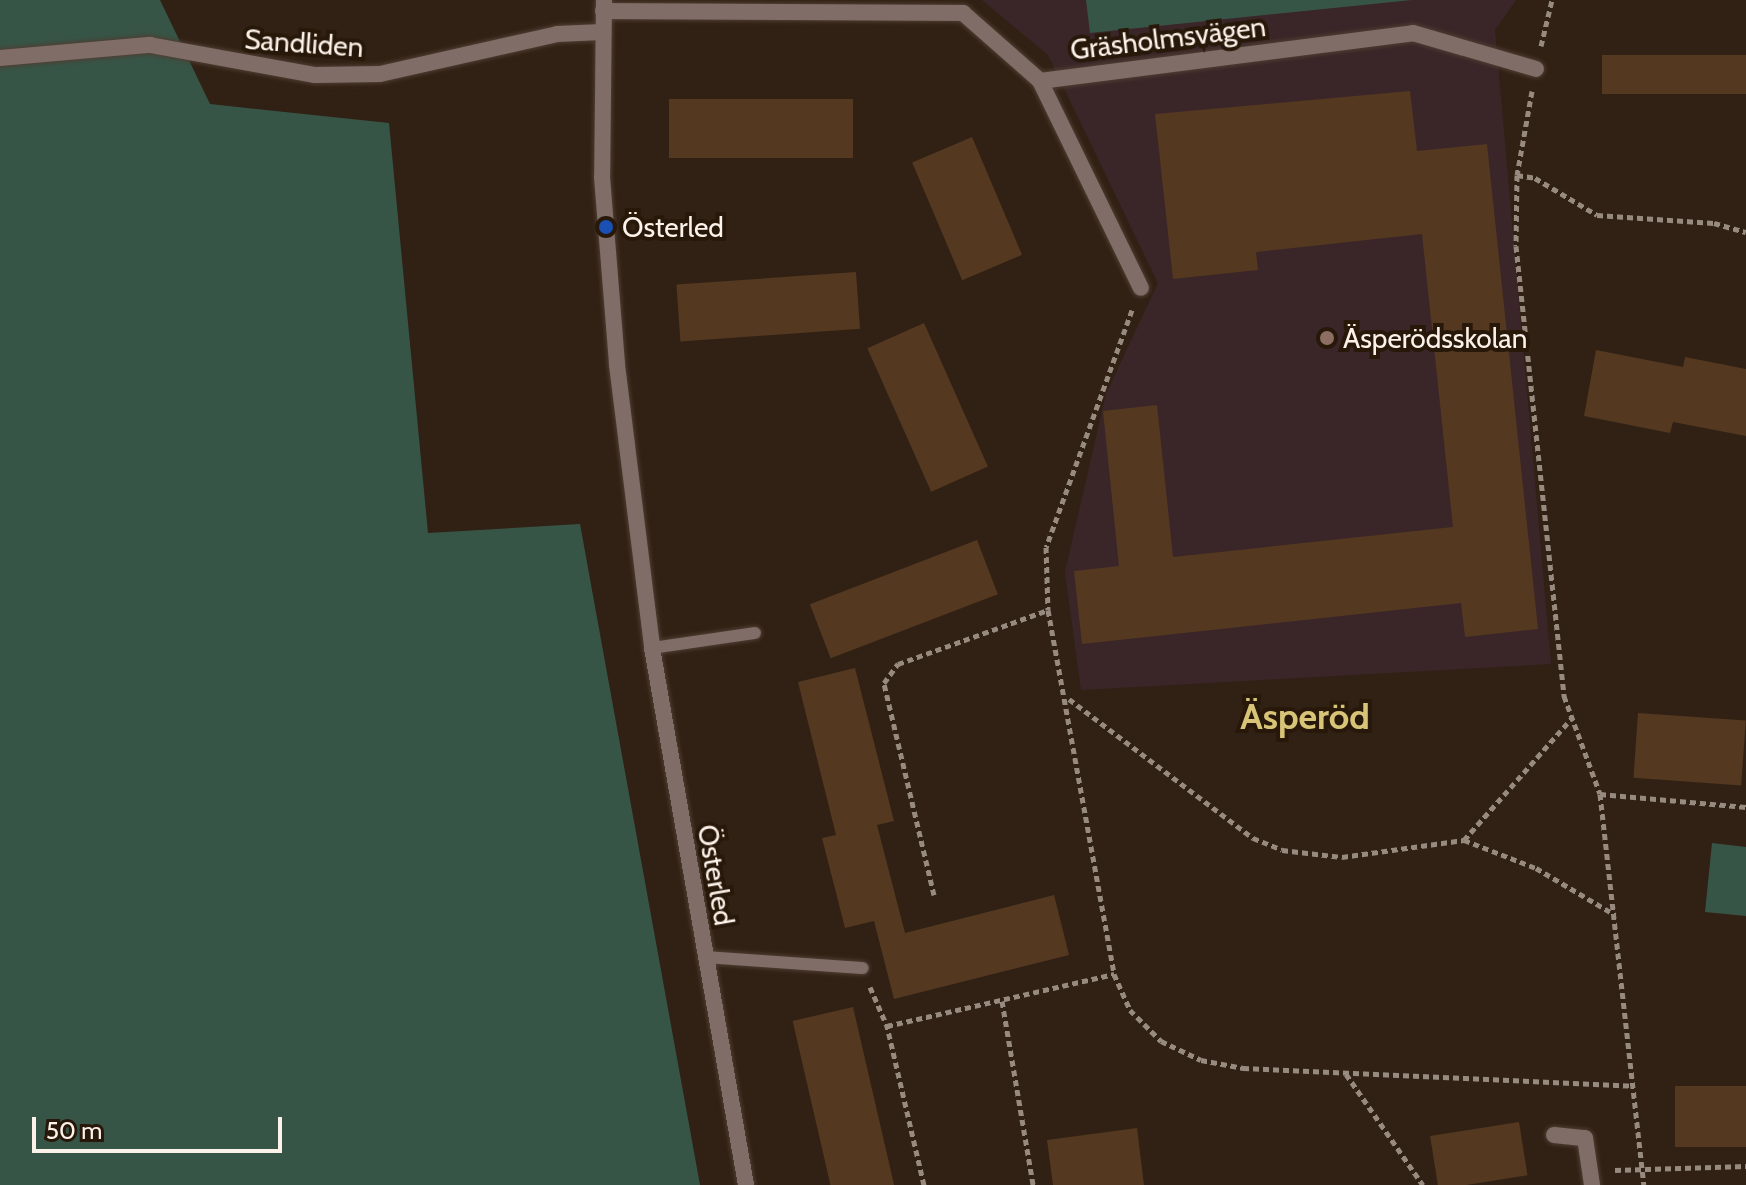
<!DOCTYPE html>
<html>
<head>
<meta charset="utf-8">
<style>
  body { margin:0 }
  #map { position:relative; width:1746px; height:1185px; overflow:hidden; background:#312114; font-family:Cabin,sans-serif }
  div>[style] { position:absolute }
  .education>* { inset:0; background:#3a2628 }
  .green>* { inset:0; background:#375547 }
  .building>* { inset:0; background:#543820; transform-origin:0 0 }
  .path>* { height:5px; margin-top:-2.5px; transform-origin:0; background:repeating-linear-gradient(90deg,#978a7f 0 6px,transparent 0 10px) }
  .roads { filter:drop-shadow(0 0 2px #4e3e32) drop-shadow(0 0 2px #4e3e32) }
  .lane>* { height:12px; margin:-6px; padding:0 6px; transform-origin:6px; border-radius:6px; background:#806d68 }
  .street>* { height:16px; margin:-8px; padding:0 8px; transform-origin:8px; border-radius:8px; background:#806d68 }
  .dots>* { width:22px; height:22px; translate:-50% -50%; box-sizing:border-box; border:4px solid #27180a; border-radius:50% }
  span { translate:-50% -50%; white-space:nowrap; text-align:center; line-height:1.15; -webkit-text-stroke:8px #27180a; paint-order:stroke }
  .street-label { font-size:28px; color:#fdf2e9 }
  .poi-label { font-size:28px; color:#fdf2e9 }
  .left { translate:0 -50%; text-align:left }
  .district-label { font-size:36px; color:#d8c477; font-weight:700 }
  .scale { position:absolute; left:32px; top:1117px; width:250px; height:36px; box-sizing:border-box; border:4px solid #fdf2e9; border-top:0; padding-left:10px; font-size:24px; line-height:28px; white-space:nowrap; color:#fdf2e9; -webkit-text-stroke:6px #27180a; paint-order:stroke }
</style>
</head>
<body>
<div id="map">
  <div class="education">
    <div style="clip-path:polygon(982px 0,1516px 0,1495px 30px,1551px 664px,1081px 690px,1065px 572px,1106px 394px,1158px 283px,1048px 55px)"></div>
  </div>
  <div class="green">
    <div style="clip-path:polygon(0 0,160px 0,210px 104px,389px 123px,428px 533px,580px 524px,700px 1185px,0 1185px)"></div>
    <div style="clip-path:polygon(1086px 0,1412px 0,1090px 33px)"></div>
    <div style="clip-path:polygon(1712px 843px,1746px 847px,1746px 916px,1705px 912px)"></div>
  </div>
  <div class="building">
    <div style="left:1746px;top:55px;width:39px;height:144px;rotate:90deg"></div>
    <div style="clip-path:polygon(1410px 91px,1417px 151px,1487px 144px,1538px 629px,1465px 637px,1461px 603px,1082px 644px,1074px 571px,1119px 566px,1103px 411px,1157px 405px,1173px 557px,1453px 527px,1422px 234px,1256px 252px,1258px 270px,1173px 279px,1155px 114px)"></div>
    <div style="left:669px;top:99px;width:184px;height:59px"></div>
    <div style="left:972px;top:137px;width:128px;height:65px;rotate:67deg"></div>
    <div style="left:856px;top:272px;width:57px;height:180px;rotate:86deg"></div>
    <div style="left:924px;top:323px;width:157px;height:62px;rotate:66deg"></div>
    <div style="clip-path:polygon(1596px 350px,1683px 367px,1685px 357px,1746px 369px,1746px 436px,1673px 422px,1670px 433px,1584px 416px)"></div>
    <div style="left:977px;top:540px;width:58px;height:179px;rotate:69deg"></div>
    <div style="clip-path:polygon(855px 668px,894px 821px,877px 825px,905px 933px,1054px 895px,1069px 955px,894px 999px,874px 921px,845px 928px,822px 838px,836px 835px,798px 682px)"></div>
    <div style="left:1638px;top:713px;width:108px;height:65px;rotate:4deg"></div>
    <div style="left:853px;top:1007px;width:183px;height:62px;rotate:77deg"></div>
    <div style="left:1746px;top:1086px;width:61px;height:71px;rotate:90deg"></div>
    <div style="left:1519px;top:1122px;width:54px;height:90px;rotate:81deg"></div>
    <div style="clip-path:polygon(1137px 1128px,1144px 1185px,1053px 1185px,1047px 1140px)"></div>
  </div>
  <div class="path">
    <div style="left:1541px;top:46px;width:47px;rotate:-76.6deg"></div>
    <div style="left:1532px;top:91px;width:85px;rotate:100.1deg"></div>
    <div style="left:1517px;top:175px;width:71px;rotate:90.8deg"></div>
    <div style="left:1516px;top:246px;width:453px;rotate:83.9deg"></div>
    <div style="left:1564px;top:696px;width:104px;rotate:69.8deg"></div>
    <div style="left:1600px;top:794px;width:393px;rotate:83.6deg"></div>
    <div style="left:1517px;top:175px;width:18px;rotate:9deg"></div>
    <div style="left:1535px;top:178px;width:72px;rotate:30.8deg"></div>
    <div style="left:1597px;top:215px;width:117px;rotate:3.9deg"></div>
    <div style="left:1714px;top:223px;width:33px;rotate:16deg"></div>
    <div style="left:1132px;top:310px;width:252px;rotate:109.9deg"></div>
    <div style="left:1046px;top:547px;width:63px;rotate:88.2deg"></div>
    <div style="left:1048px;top:610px;width:370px;rotate:79.7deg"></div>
    <div style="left:1114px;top:974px;width:39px;rotate:66deg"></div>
    <div style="left:1130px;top:1010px;width:44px;rotate:45deg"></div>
    <div style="left:1161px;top:1041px;width:44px;rotate:25.4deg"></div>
    <div style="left:1201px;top:1060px;width:43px;rotate:10.8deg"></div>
    <div style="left:1243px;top:1068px;width:390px;rotate:2.6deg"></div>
    <div style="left:1069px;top:699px;width:231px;rotate:37.1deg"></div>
    <div style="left:1253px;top:838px;width:31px;rotate:22deg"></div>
    <div style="left:1282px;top:850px;width:60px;rotate:6.7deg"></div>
    <div style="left:1342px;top:857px;width:123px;rotate:-7.9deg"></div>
    <div style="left:1464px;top:840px;width:77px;rotate:21.3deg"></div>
    <div style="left:1536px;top:868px;width:92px;rotate:30.7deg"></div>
    <div style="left:1600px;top:794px;width:147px;rotate:5.1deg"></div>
    <div style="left:1464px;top:840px;width:163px;rotate:-48.5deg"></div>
    <div style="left:934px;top:895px;width:218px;rotate:-103.3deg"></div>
    <div style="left:884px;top:683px;width:24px;rotate:-54deg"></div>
    <div style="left:898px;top:664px;width:159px;rotate:-19.8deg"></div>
    <div style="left:870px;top:987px;width:43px;rotate:66.4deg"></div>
    <div style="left:1002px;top:1001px;width:187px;rotate:80.4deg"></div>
    <div style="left:1346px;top:1074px;width:135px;rotate:55.3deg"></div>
    <div style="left:1615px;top:1170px;width:131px;rotate:-1.7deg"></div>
    <div style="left:924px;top:1185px;width:163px;rotate:-103.1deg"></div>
    <div style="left:887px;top:1026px;width:233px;rotate:-12.9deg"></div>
  </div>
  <div class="roads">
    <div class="lane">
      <div style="left:652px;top:648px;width:104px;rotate:-8.3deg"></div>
      <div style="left:704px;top:957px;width:159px;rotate:4deg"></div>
    </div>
    <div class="street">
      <div style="left:604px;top:0;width:177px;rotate:90.6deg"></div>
      <div style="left:602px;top:177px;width:189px;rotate:85.4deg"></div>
      <div style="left:617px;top:365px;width:285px;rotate:82.9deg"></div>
      <div style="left:652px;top:648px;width:545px;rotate:80.07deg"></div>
      <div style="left:603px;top:11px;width:360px;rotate:0.3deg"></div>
      <div style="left:963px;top:13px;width:103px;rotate:41.4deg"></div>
      <div style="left:1040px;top:81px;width:376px;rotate:-7.3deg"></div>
      <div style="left:1413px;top:33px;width:128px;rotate:16.3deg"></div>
      <div style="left:0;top:58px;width:151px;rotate:-5deg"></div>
      <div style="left:150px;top:45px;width:168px;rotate:10.3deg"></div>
      <div style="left:315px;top:75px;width:65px;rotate:-0.9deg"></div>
      <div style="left:380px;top:74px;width:181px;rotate:-12.7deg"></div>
      <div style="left:557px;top:34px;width:45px;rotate:-2.5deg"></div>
      <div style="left:1040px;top:81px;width:230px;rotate:64deg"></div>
      <div style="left:1554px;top:1135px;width:31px;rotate:6deg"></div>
      <div style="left:1585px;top:1138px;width:48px;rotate:81.5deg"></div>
    </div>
  </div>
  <div class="dots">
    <div style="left:606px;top:227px;background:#1a4fb4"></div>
    <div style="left:1327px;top:338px;background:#8d6e63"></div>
  </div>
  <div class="street-label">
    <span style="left:1168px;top:38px;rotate:-7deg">Gräsholmsvägen</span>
    <span style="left:304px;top:43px;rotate:4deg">Sandliden</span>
    <span style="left:716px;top:875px;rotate:80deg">Österled</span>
  </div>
  <div class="poi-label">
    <span class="left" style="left:622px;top:227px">Österled</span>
    <span class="left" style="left:1343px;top:338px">Äsperödsskolan</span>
  </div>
  <div class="district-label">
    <span style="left:1305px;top:717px">Äsperöd</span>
  </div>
  <div class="scale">50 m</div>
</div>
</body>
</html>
